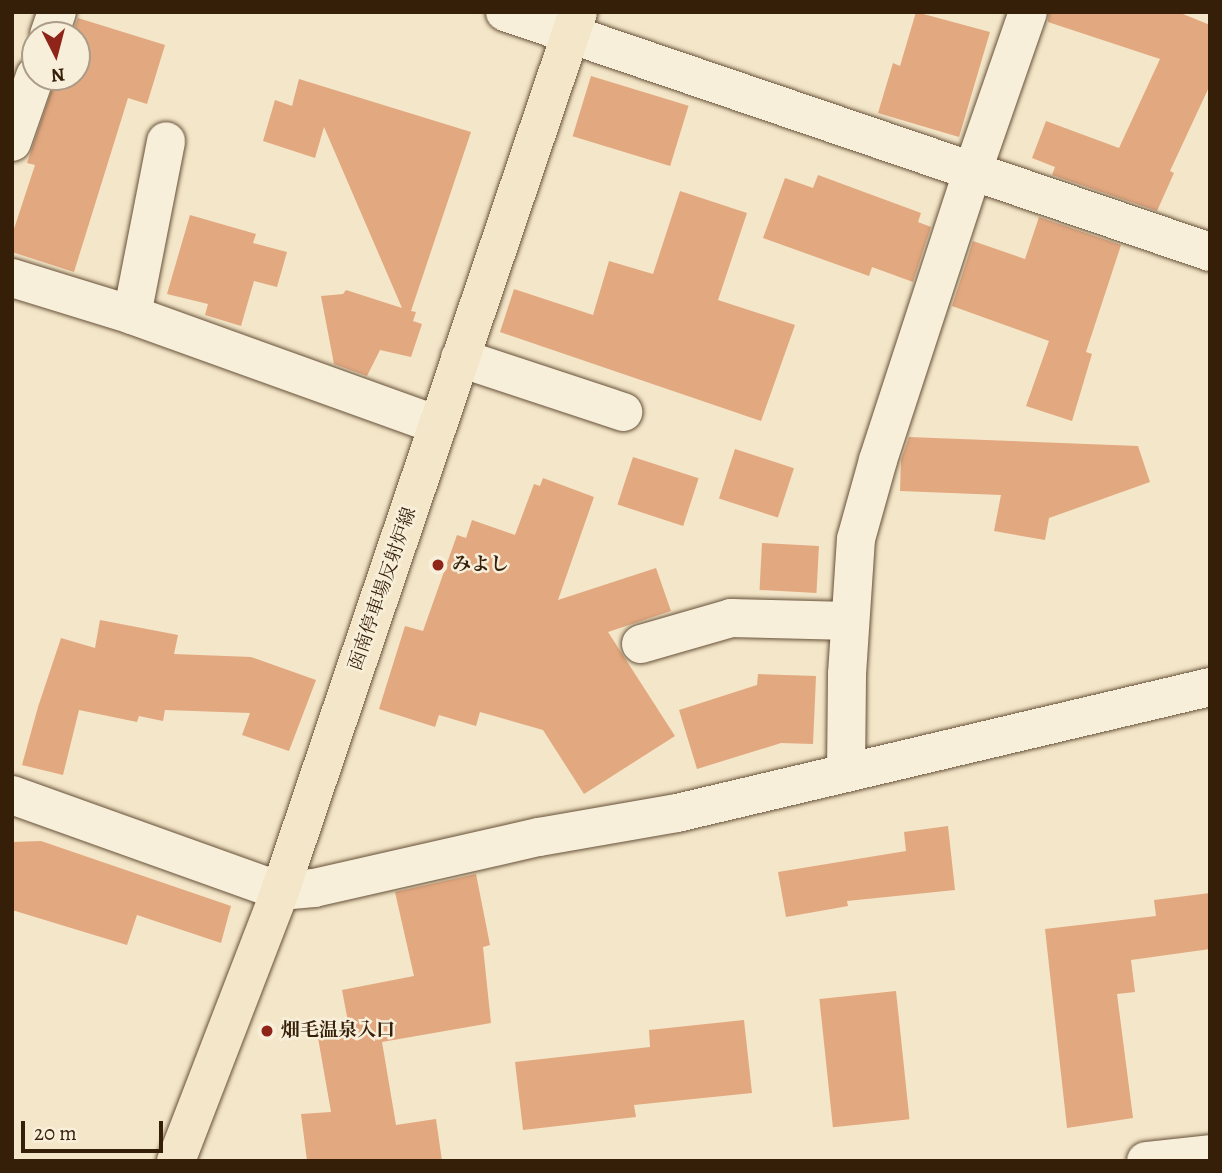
<!DOCTYPE html>
<html>
<head>
<meta charset="utf-8">
<style>
  body { margin:0 }
  #map { position:relative; width:1222px; height:1173px; overflow:hidden; background:#f4e6c8; font-family:Alegreya,"Noto Serif JP",serif }
  div>[style] { position:absolute }
  .building>* { inset:0; background:#e2a880; transform-origin:0 0 }
  .roads { filter:drop-shadow(0 0 2px #665139) drop-shadow(0 0 2px #665139) }
  .minor>* { height:38px; margin:-19px; padding:0 19px; transform-origin:19px; border-radius:19px; background:#f8efdb }
  .major>* { height:38px; margin:-19px; padding:0 19px; transform-origin:19px; border-radius:19px; background:#f4e6c8 }
  .dots>* { width:19px; height:19px; translate:-50% -50%; box-sizing:border-box; border:4px solid #f8efdb; border-radius:50% }
  span { translate:-50% -50%; white-space:nowrap; text-align:center; line-height:1.15; -webkit-text-stroke:5px #f8efdb; paint-order:stroke }
  .poi-label { font-size:19px; color:#361f09; font-weight:700 }
  .left { translate:0 -50%; text-align:left }
  .street-label { font-size:19px; color:#361f09 }
  .frame { position:absolute; inset:0; border:14px solid #361f09; pointer-events:none }
  .north { position:absolute; left:21px; top:21px; width:70px; height:70px; box-sizing:border-box; background:#f8efdb; border:2px solid #aa9c87; border-radius:50%; rotate:174deg; font-size:19px; font-weight:700; line-height:28px; text-align:center; color:#361f09 }
  .north::after { content:''; display:block; margin:auto; width:24px; height:32px; background:#8f2418; clip-path:polygon(50% 0,100% 100%,50% 72%,0 100%) }
  .scale { position:absolute; left:21px; top:1121px; width:142px; height:32px; box-sizing:border-box; border:4px solid #361f09; border-top:0; padding-left:9px; font-size:21px; line-height:24px; white-space:nowrap; color:#361f09; -webkit-text-stroke:5px #f8efdb; paint-order:stroke }
</style>
</head>
<body>
<div id="map">
  <div class="building">
    <div style="clip-path:polygon(916px 12px,990px 32px,959px 137px,878px 113px,893px 63px,900px 66px)"></div>
    <div style="clip-path:polygon(1049px 12px,1178px 12px,1210px 25px,1210px 85px,1170px 171px,1174px 173px,1157px 211px,1052px 175px,1055px 167px,1032px 158px,1046px 121px,1119px 148px,1160px 59px,1048px 22px)"></div>
    <div style="clip-path:polygon(78px 18px,165px 45px,147px 104px,128px 98px,74px 272px,12px 252px,12px 235px,35px 165px,27px 163px,56px 77px,77px 77px,77px 35px,72px 35px)"></div>
    <div style="left:591px;top:76px;width:102px;height:63px;rotate:17deg"></div>
    <div style="clip-path:polygon(299px 79px,471px 132px,411px 311px,416px 312px,413px 321px,422px 324px,411px 357px,380px 350px,367px 376px,334px 364px,321px 296px,343px 294px,346px 290px,402px 308px,324px 127px,315px 158px,263px 141px,275px 100px,292px 106px)"></div>
    <div style="clip-path:polygon(818px 175px,921px 213px,918px 222px,931px 227px,913px 282px,872px 267px,869px 276px,763px 238px,785px 178px,813px 188px)"></div>
    <div style="clip-path:polygon(680px 191px,747px 213px,718px 300px,795px 325px,761px 421px,500px 332px,514px 289px,593px 315px,609px 261px,653px 274px)"></div>
    <div style="clip-path:polygon(190px 215px,256px 234px,253px 243px,287px 252px,277px 287px,254px 281px,241px 326px,205px 315px,208px 304px,167px 294px)"></div>
    <div style="clip-path:polygon(1039px 217px,1121px 245px,1086px 352px,1092px 354px,1072px 421px,1026px 406px,1049px 341px,952px 306px,973px 241px,1025px 259px)"></div>
    <div style="clip-path:polygon(909px 437px,1138px 446px,1150px 482px,1049px 518px,1045px 540px,994px 531px,1001px 495px,900px 491px,901px 460px)"></div>
    <div style="left:735px;top:449px;width:62px;height:52px;rotate:18deg"></div>
    <div style="left:633px;top:457px;width:69px;height:50px;rotate:18deg"></div>
    <div style="clip-path:polygon(543px 478px,594px 497px,558px 600px,656px 568px,671px 611px,608px 632px,675px 736px,584px 794px,543px 730px,480px 712px,476px 726px,439px 715px,435px 727px,379px 709px,405px 626px,423px 631px,457px 535px,466px 538px,472px 520px,515px 535px,534px 484px,540px 486px)"></div>
    <div style="left:762px;top:543px;width:57px;height:47px;rotate:3deg"></div>
    <div style="clip-path:polygon(100px 620px,178px 635px,174px 654px,251px 657px,316px 680px,289px 751px,242px 735px,250px 713px,165px 710px,163px 721px,139px 716px,137px 722px,79px 710px,63px 775px,22px 765px,38px 707px,61px 638px,95px 648px)"></div>
    <div style="clip-path:polygon(758px 674px,816px 676px,813px 744px,781px 743px,697px 769px,679px 710px,757px 685px)"></div>
    <div style="clip-path:polygon(948px 826px,955px 890px,847px 901px,848px 906px,786px 917px,778px 872px,906px 851px,904px 832px)"></div>
    <div style="clip-path:polygon(41px 841px,231px 906px,221px 943px,137px 915px,127px 945px,12px 910px,12px 842px)"></div>
    <div style="clip-path:polygon(476px 874px,490px 945px,483px 947px,491px 1023px,382px 1042px,396px 1125px,436px 1119px,442px 1161px,307px 1161px,301px 1114px,331px 1112px,317px 1032px,349px 1027px,342px 990px,414px 976px,395px 892px)"></div>
    <div style="clip-path:polygon(1210px 893px,1210px 949px,1131px 960px,1135px 992px,1117px 994px,1133px 1118px,1067px 1128px,1045px 929px,1156px 916px,1154px 900px)"></div>
    <div style="left:896px;top:991px;width:129px;height:77px;rotate:84deg"></div>
    <div style="clip-path:polygon(744px 1020px,752px 1093px,634px 1105px,636px 1117px,523px 1130px,515px 1062px,650px 1047px,649px 1030px)"></div>
  </div>
  <div class="roads">
    <div class="minor">
      <div style="left:505px;top:12px;width:745px;rotate:18.8deg"></div>
      <div style="left:49px;top:35px;width:24px;rotate:-71deg"></div>
      <div style="left:12px;top:142px;width:70px;rotate:-70.8deg"></div>
      <div style="left:12px;top:278px;width:126px;rotate:17.1deg"></div>
      <div style="left:132px;top:315px;width:177px;rotate:-78.9deg"></div>
      <div style="left:132px;top:315px;width:325px;rotate:19.8deg"></div>
      <div style="left:460px;top:358px;width:172px;rotate:18.3deg"></div>
      <div style="left:641px;top:644px;width:94px;rotate:-16.1deg"></div>
      <div style="left:731px;top:618px;width:119px;rotate:1.4deg"></div>
      <div style="left:846px;top:773px;width:99px;rotate:-89.4deg"></div>
      <div style="left:847px;top:674px;width:135px;rotate:-86.2deg"></div>
      <div style="left:856px;top:539px;width:82px;rotate:-74.4deg"></div>
      <div style="left:878px;top:460px;width:305px;rotate:-71.9deg"></div>
      <div style="left:973px;top:170px;width:167px;rotate:-70.8deg"></div>
      <div style="left:12px;top:795px;width:285px;rotate:19.7deg"></div>
      <div style="left:280px;top:891px;width:34px;rotate:-5deg"></div>
      <div style="left:314px;top:888px;width:231px;rotate:-12.8deg"></div>
      <div style="left:539px;top:837px;width:140px;rotate:-9.9deg"></div>
      <div style="left:677px;top:813px;width:548px;rotate:-13.3deg"></div>
      <div style="left:1146px;top:1161px;width:64px;rotate:-6.2deg"></div>
    </div>
    <div class="major">
      <div style="left:176px;top:1161px;width:289px;rotate:-68.9deg"></div>
      <div style="left:280px;top:891px;width:928px;rotate:-71.27deg"></div>
    </div>
  </div>
  <div class="dots">
    <div style="left:438px;top:565px;background:#8f2418"></div>
    <div style="left:267px;top:1031px;background:#8f2418"></div>
  </div>
  <div class="poi-label">
    <span class="left" style="left:452px;top:565px">みよし</span>
    <span class="left" style="left:281px;top:1031px">畑毛温泉入口</span>
  </div>
  <div class="street-label">
    <span style="left:383px;top:589px;rotate:-71deg">函南停車場反射炉線</span>
  </div>
  <div class="frame"></div>
  <div class="north">N</div>
  <div class="scale">20 m</div>
</div>
</body>
</html>
